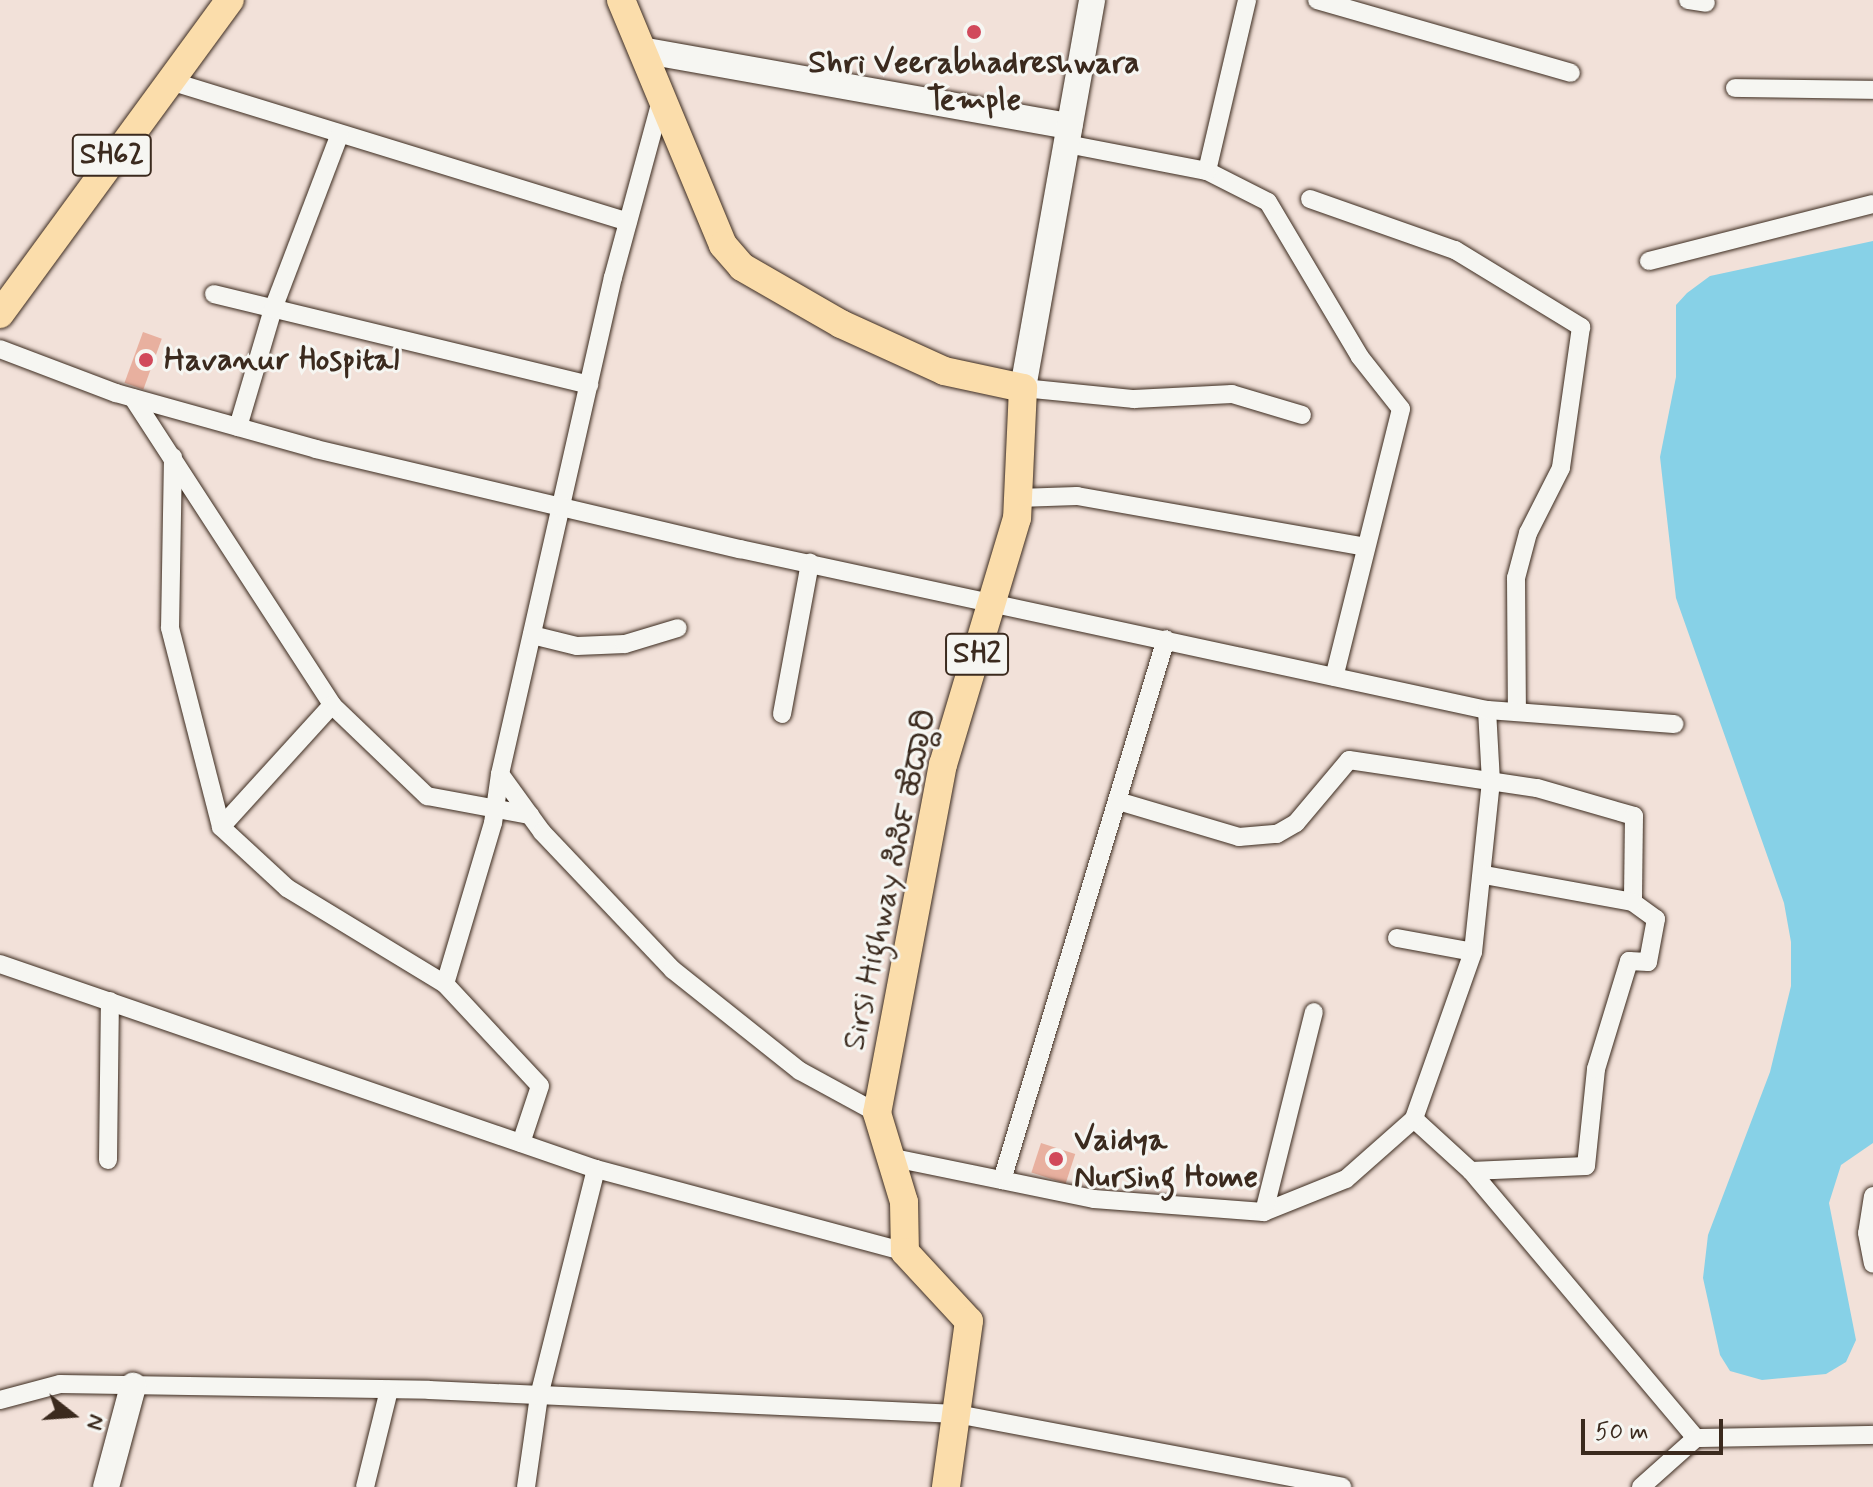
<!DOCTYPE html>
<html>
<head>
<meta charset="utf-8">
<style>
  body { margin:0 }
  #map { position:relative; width:1873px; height:1487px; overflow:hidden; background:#f2e1d9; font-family:Mynerve,"Noto Sans Kannada",sans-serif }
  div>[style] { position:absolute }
  .water>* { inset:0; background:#87d1e7 }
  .building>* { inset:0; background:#e8b09f; transform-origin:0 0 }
  .roads { filter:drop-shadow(0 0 2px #3b2a1e) drop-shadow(0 0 2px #3b2a1e) }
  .street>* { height:18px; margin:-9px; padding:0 9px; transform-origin:9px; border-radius:9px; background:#f6f6f2 }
  .secondary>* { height:26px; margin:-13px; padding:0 13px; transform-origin:13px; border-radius:13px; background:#f6f6f2 }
  .primary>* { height:28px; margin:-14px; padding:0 14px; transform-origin:14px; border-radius:14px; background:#fbddab }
  .dots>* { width:22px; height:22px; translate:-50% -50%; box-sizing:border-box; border:4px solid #f6f6f2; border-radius:50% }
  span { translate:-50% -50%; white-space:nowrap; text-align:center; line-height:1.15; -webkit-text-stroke:6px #f6f6f2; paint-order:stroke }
  .shield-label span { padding:2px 6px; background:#f6f6f2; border:2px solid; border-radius:6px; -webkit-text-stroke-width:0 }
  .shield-label { font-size:30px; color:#3b2a1e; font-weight:700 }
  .poi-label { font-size:32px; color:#3b2a1e; font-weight:700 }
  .left { translate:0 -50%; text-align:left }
  .street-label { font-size:32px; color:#3b2a1e }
  .north { position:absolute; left:32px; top:1375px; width:80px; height:80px; -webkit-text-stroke:6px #f6f6f2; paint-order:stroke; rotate:107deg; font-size:22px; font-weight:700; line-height:32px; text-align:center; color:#3b2a1e }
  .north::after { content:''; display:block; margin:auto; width:28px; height:36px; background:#3b2a1e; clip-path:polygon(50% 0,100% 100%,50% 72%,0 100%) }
  .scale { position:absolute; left:1581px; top:1419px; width:142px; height:36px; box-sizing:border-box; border:4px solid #3b2a1e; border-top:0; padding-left:10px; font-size:24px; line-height:28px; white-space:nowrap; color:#3b2a1e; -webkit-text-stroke:6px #f6f6f2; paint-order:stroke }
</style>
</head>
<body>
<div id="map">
  <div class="water">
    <div style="clip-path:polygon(1873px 241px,1873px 1143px,1841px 1165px,1829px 1203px,1856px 1340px,1846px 1362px,1826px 1374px,1762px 1380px,1730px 1371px,1720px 1355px,1703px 1278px,1708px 1235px,1770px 1072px,1791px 986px,1791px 942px,1784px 903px,1676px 598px,1660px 457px,1676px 377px,1676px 305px,1687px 293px,1710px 276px)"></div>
  </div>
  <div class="building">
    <div style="left:143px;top:332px;width:20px;height:54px;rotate:20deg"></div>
    <div style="left:1041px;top:1143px;width:36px;height:31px;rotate:18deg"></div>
  </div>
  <div class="roads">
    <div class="street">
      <div style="left:1317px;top:0;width:264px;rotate:16deg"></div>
      <div style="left:1688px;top:0;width:18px;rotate:9deg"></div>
      <div style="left:167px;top:80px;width:482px;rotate:17.1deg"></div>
      <div style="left:1735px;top:88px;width:138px;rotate:0.8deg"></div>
      <div style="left:662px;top:97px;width:187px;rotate:105.2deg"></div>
      <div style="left:613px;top:277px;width:510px;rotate:102.81deg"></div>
      <div style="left:500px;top:774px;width:72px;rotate:54.1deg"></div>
      <div style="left:542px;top:832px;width:190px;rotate:46.5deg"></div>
      <div style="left:673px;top:970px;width:162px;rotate:38.5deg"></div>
      <div style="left:800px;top:1071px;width:88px;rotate:28.6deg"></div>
      <div style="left:1067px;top:144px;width:143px;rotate:10.9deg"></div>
      <div style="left:1207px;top:171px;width:68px;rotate:26.9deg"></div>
      <div style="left:1268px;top:202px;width:180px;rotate:59.3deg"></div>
      <div style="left:1360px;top:357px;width:66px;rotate:51.7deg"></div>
      <div style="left:1401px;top:409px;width:276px;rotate:104deg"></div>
      <div style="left:1207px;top:171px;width:176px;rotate:-76.8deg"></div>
      <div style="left:1310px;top:199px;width:154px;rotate:19.4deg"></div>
      <div style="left:1455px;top:250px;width:148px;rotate:31.4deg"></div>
      <div style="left:1581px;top:327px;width:142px;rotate:98.1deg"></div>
      <div style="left:1561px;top:468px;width:73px;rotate:116.9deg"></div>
      <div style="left:1528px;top:533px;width:47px;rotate:104.9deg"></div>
      <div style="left:1516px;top:578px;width:134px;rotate:89.6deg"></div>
      <div style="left:1649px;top:261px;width:231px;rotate:-14.3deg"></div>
      <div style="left:214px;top:294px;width:386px;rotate:13.6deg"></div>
      <div style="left:0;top:349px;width:124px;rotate:20.8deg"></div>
      <div style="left:116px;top:393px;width:208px;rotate:15.6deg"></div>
      <div style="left:316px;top:449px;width:436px;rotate:13.3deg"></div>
      <div style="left:740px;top:549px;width:764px;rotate:12.16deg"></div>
      <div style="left:1487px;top:710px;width:71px;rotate:86.8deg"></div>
      <div style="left:1491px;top:781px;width:172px;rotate:96deg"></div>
      <div style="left:1473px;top:952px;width:177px;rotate:109.5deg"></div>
      <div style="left:1414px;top:1119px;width:77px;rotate:42.4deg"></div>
      <div style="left:1471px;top:1171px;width:349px;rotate:49.9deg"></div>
      <div style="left:1023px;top:388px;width:112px;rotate:5.7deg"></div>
      <div style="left:1134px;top:399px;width:98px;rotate:-2.9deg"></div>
      <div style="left:1232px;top:394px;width:73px;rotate:16.7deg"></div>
      <div style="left:133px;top:398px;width:366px;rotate:57deg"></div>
      <div style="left:332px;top:705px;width:132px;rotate:43.8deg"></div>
      <div style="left:427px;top:796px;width:105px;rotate:10.5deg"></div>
      <div style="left:238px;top:427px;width:123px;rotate:-73.5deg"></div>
      <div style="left:273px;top:309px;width:187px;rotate:-69.1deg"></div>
      <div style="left:173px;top:457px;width:171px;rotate:91deg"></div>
      <div style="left:170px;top:628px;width:205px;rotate:75.6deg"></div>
      <div style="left:221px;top:827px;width:90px;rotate:42.7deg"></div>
      <div style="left:287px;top:888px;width:185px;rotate:31.3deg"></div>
      <div style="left:1018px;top:498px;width:59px;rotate:-1.9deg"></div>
      <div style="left:1077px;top:496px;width:293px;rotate:10deg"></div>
      <div style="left:532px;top:635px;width:46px;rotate:13.7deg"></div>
      <div style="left:577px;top:646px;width:48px;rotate:-2.4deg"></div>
      <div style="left:625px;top:644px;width:55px;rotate:-16.8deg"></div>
      <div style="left:1487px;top:710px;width:188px;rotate:4.3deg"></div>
      <div style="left:782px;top:714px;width:154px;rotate:-79.5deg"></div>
      <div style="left:500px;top:774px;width:49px;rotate:98.1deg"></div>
      <div style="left:493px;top:823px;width:168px;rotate:106.6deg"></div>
      <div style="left:445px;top:984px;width:139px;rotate:47deg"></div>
      <div style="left:540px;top:1086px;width:60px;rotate:108.4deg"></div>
      <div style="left:1118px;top:801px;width:126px;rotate:16.6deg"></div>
      <div style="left:1239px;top:837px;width:38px;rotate:-5deg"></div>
      <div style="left:1277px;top:834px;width:22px;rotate:-30deg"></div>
      <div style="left:1296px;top:823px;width:82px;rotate:-49.9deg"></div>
      <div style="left:1349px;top:760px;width:190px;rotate:8.5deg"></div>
      <div style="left:1537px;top:788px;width:101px;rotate:16.1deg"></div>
      <div style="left:1634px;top:816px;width:86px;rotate:90.7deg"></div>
      <div style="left:221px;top:827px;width:165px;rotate:-47.7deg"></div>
      <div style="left:1397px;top:938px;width:77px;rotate:10.4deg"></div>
      <div style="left:0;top:964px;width:630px;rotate:18.98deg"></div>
      <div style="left:596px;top:1169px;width:320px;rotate:15deg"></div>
      <div style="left:889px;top:1157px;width:209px;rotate:11.6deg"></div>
      <div style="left:1094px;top:1199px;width:170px;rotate:4.4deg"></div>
      <div style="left:1264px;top:1212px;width:88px;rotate:-21.9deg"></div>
      <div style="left:1346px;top:1179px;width:91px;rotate:-41.4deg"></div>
      <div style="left:108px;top:1160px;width:159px;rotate:-89.3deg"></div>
      <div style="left:1471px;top:1171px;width:115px;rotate:-2.5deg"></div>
      <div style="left:1586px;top:1166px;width:98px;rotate:-84.1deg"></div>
      <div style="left:1596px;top:1069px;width:113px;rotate:-73deg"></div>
      <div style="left:1629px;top:961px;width:19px;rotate:3deg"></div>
      <div style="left:1648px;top:962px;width:44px;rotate:-79.5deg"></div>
      <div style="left:1656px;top:919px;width:29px;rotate:-144deg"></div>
      <div style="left:1633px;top:902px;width:151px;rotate:-169.7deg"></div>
      <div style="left:1002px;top:1180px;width:565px;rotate:-73.14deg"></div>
      <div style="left:1873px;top:1196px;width:37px;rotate:99deg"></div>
      <div style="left:1867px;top:1233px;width:31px;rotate:79deg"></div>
      <div style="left:1264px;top:1212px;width:206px;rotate:-76deg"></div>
      <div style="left:0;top:1400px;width:62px;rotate:-14.9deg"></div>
      <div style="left:60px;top:1384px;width:369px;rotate:0.9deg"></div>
      <div style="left:429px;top:1390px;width:529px;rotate:2.6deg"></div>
      <div style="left:957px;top:1414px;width:392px;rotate:10.7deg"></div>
      <div style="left:365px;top:1487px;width:100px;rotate:-76.1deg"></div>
      <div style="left:526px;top:1487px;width:92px;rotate:-81.9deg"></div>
      <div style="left:539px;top:1396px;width:234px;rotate:-75.9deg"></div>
      <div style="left:1641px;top:1487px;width:74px;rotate:-41.7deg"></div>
      <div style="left:1696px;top:1438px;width:177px;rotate:-1deg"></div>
    </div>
    <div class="secondary">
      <div style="left:647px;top:51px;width:429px;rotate:10.1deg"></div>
      <div style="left:1023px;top:388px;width:394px;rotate:-79.9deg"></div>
      <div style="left:106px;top:1487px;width:105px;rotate:-75deg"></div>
    </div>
    <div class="primary">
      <div style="left:621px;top:0;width:265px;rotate:67.4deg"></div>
      <div style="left:723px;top:245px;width:29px;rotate:49deg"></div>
      <div style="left:742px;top:267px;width:114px;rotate:29.9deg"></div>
      <div style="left:841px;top:324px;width:113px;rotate:24.5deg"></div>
      <div style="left:944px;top:371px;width:81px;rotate:12.1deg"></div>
      <div style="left:1023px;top:388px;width:130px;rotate:92.6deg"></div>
      <div style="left:1017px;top:518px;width:257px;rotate:106.7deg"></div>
      <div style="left:943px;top:764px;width:355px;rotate:100.7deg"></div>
      <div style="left:877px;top:1113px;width:93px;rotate:73.1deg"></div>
      <div style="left:904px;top:1202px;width:50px;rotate:88.9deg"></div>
      <div style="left:905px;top:1252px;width:94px;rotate:47.2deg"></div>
      <div style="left:969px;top:1321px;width:168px;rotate:97.9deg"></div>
      <div style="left:0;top:314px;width:389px;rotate:-53.8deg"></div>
    </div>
  </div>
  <div class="dots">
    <div style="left:974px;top:32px;background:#d1495b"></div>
    <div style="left:146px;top:360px;background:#d1495b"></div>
    <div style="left:1056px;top:1159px;background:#d1495b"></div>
  </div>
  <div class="shield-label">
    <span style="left:112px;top:155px">SH62</span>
    <span style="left:977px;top:654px">SH2</span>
  </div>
  <div class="poi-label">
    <span style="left:974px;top:82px">Shri Veerabhadreshwara<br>Temple</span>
    <span class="left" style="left:164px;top:360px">Havanur Hospital</span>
    <span class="left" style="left:1074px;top:1159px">Vaidya<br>Nursing Home</span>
  </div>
  <div class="street-label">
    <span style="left:890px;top:880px;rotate:-78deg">Sirsi Highway ಸಿರ್ಸಿ ಹೆದ್ದಾರಿ</span>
  </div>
  <div class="north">N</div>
  <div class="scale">50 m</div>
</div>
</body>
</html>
